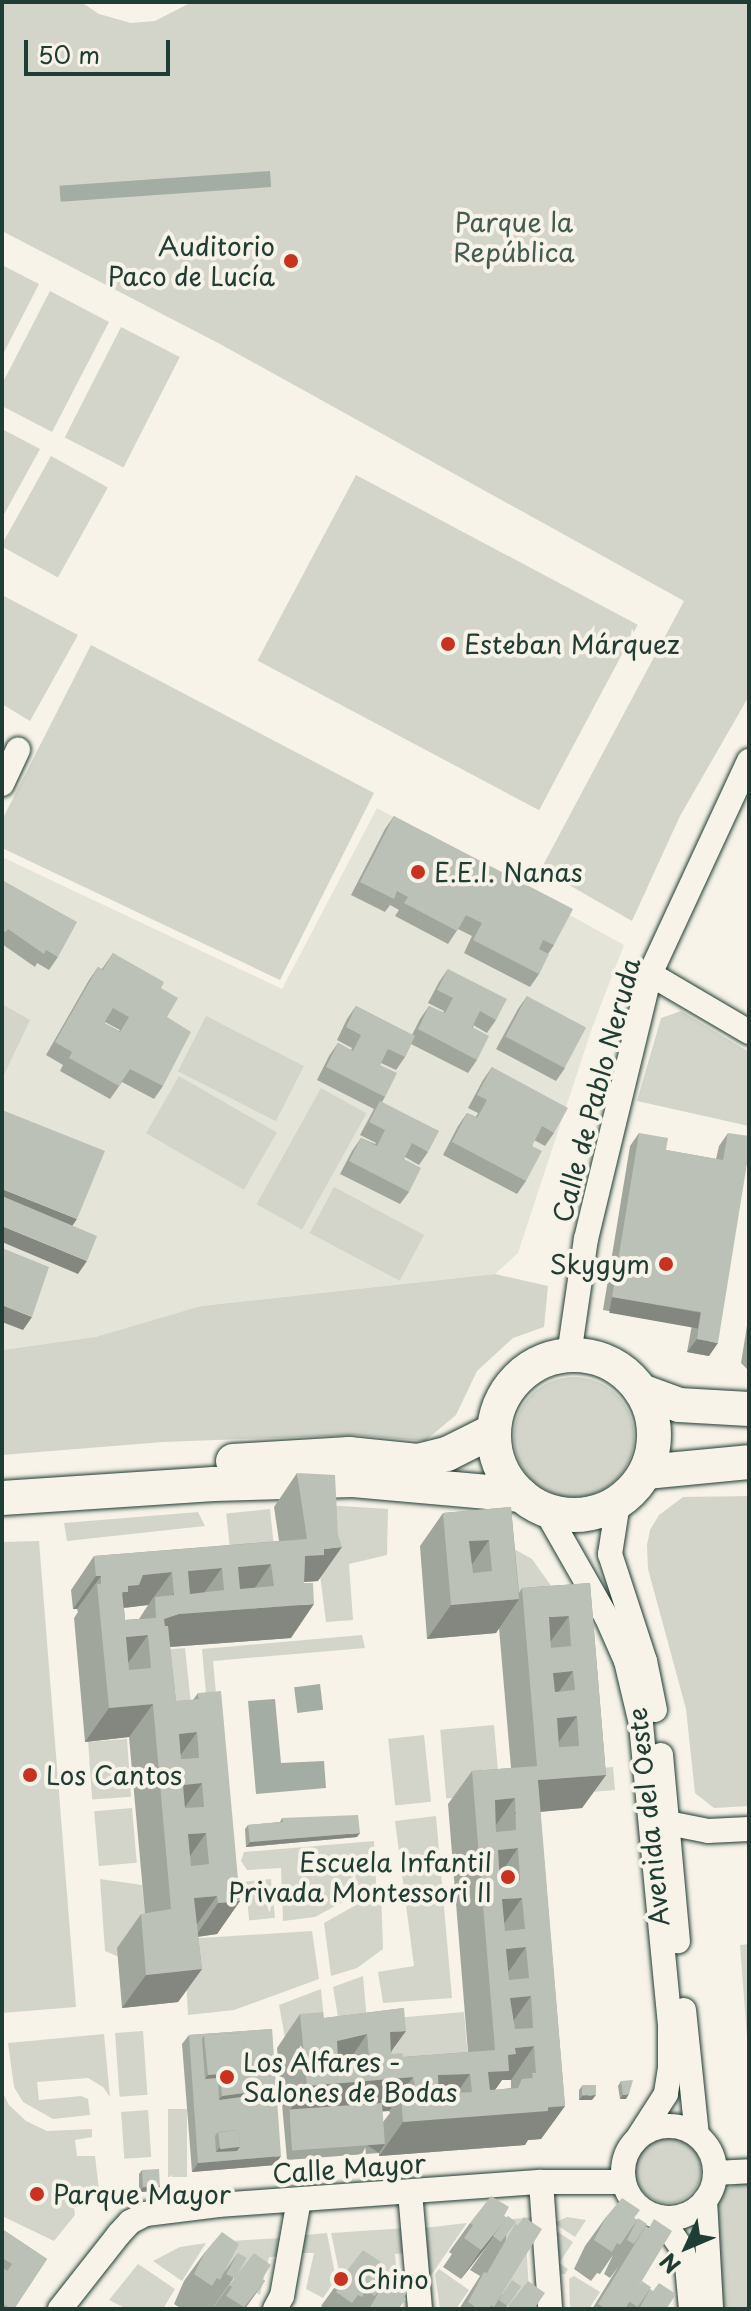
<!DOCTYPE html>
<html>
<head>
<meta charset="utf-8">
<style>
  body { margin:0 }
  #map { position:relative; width:751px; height:2311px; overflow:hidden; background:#f7f3e8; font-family:"Playpen Sans",sans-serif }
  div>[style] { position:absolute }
  .built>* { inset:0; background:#e5e4d9 }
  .green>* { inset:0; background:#d3d5ca; transform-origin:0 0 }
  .round { border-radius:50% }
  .water>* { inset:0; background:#a4ada3; transform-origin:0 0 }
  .roads { filter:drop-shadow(0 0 2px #1f3d34) drop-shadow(0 0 2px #1f3d34) }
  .street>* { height:24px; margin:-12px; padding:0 12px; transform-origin:12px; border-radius:12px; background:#f7f3e8 }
  .street>.ring { margin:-12px; padding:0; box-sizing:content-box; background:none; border:24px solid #f7f3e8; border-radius:50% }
  .secondary>* { height:34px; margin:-17px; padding:0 17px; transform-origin:17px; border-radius:17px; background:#f7f3e8 }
  .secondary>.ring { margin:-17px; padding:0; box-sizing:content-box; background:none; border:34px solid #f7f3e8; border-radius:50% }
  .wall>* { inset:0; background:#a1a69d }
  .shaded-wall>* { inset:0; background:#83877f; transform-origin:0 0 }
  .building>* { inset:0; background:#bbc1b6; transform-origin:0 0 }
  .dots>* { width:22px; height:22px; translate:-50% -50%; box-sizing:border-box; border:4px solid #f7f3e8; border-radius:50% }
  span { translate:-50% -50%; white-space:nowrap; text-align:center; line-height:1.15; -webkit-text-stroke:8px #f7f3e8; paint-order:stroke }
  .park-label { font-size:26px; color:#435b52 }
  .poi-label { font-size:26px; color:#1f3d34 }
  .right { translate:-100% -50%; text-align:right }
  .left { translate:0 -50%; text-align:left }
  .street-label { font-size:26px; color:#1f3d34 }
  .frame { position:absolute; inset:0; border:4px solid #1f3d34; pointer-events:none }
  .north { position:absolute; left:647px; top:2207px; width:80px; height:80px; -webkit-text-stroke:6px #f7f3e8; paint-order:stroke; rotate:226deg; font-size:22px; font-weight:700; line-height:32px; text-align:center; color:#1f3d34 }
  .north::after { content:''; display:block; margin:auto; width:28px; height:36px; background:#1f3d34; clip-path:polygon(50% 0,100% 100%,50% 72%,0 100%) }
  .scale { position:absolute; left:24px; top:40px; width:146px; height:36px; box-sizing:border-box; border:4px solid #1f3d34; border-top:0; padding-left:10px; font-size:24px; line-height:28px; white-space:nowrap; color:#1f3d34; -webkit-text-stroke:6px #f7f3e8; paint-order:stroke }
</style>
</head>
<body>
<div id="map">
  <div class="built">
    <div style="clip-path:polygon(377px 808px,624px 945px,592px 1028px,518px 1253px,495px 1274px,201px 1306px,95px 1337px,2px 1350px,2px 857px,282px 989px)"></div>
  </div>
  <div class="green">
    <div style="clip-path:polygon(2px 2px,81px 2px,99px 14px,131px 23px,155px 21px,192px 2px,749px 2px,749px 696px,680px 816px,632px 921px,541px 869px,684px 601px,220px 344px,2px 231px)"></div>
    <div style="clip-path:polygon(2px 265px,39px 284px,2px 356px)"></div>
    <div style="clip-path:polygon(50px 291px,109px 322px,52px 432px,2px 406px,2px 384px)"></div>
    <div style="left:121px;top:327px;width:66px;height:124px;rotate:27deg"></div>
    <div style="clip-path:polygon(2px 429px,40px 449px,2px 518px)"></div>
    <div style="left:51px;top:456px;width:65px;height:103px;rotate:29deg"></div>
    <div style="left:356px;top:475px;width:319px;height:210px;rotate:28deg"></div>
    <div style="clip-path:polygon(2px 595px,78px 635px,30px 721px,2px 704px)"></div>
    <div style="clip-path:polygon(91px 645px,374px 793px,280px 980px,2px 848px,2px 820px)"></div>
    <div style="clip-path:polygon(2px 1004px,30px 1020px,3px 1077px,2px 1076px)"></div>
    <div style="clip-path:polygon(681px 1011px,749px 1052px,749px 1126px,637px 1101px,661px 1018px)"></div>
    <div style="left:206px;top:1016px;width:110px;height:62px;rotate:27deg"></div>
    <div style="left:179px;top:1076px;width:113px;height:66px;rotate:30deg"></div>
    <div style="left:321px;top:1088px;width:52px;height:133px;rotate:29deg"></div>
    <div style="left:334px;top:1187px;width:102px;height:52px;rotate:28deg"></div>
    <div style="clip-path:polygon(495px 1274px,548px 1286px,544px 1327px,513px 1338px,477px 1371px,456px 1415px,425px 1441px,355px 1435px,163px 1442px,2px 1455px,2px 1350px,95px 1337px,201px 1306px)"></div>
    <div class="round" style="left:514px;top:1377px;width:120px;height:120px"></div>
    <div style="clip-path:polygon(749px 1496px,749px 1806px,714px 1808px,695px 1793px,686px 1709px,648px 1569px,647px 1545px,650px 1530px,659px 1515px,683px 1497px)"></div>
    <div style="clip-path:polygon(311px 1504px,388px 1509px,387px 1555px,349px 1564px,353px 1620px,326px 1622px)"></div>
    <div style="left:270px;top:1509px;width:58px;height:44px;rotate:84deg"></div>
    <div style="clip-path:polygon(198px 1512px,205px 1526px,67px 1541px,64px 1523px)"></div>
    <div style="clip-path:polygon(491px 1536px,532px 1559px,571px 1614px,500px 1618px)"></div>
    <div style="clip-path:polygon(39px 1541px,76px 2007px,2px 2013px,2px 1542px)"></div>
    <div style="clip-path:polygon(362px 1635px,365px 1648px,213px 1661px,227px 1815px,217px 1817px,202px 1649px)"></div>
    <div style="clip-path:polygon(185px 1648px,193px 1724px,175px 1726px,140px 1652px)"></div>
    <div style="left:494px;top:1725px;width:69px;height:54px;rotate:85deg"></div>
    <div style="left:424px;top:1735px;width:67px;height:36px;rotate:84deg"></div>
    <div style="left:127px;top:1739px;width:58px;height:39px;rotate:86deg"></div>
    <div style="left:613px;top:1767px;width:23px;height:34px;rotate:85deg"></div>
    <div style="left:132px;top:1808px;width:55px;height:38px;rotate:85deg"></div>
    <div style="clip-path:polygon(436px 1816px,452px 1998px,383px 2003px,378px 1972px,414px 1966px,395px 1821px)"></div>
    <div style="clip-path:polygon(374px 1841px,376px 1884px,315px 1917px,283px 1921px,281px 1868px,247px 1870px,241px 1861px,244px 1852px)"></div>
    <div style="clip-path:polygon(100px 1879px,142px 1885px,148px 1943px,119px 1957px,105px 1951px)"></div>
    <div style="left:271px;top:1879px;width:39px;height:26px;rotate:84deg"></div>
    <div style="clip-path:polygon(381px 1891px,383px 1949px,357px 1968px,331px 1976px,324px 1923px)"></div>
    <div style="clip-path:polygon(312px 1931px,319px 1979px,234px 2010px,188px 2015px,184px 1939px)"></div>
    <div style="clip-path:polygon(749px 1944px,749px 2037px,747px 2037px,740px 1945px)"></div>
    <div style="clip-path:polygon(363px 1976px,368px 2032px,341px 2035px,333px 1987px)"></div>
    <div style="clip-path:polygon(321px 1989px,326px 2040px,286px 2043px,279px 2005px)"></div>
    <div style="left:464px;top:2012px;width:71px;height:87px;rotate:85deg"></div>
    <div style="left:143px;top:2031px;width:64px;height:28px;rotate:86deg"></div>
    <div style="clip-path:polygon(104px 2034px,110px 2097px,103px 2087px,88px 2078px,37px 2082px,39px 2100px,81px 2096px,88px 2099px,90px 2115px,53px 2119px,23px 2102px,14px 2087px,8px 2043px)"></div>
    <div style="clip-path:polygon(2px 2091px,9px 2105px,26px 2121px,47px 2131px,92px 2129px,92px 2137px,75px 2140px,77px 2156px,95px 2156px,99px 2190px,72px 2191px,75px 2215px,54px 2241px,2px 2216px)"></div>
    <div style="left:168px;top:2109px;width:19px;height:68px"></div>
    <div style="left:148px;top:2110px;width:47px;height:27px;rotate:86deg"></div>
    <div class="round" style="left:635px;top:2137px;width:66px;height:66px"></div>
    <div style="clip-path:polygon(749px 2179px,749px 2309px,716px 2309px,711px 2211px,721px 2191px)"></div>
    <div style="clip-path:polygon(534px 2217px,526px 2241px,530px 2309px,512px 2309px,498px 2300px,525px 2257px,473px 2223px)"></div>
    <div style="clip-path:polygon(567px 2217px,586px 2220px,575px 2237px,554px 2223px)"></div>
    <div style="clip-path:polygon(467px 2223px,432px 2274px,424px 2276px,424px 2228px)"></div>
    <div style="clip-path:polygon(407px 2228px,408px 2253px,395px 2254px,400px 2308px,339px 2271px,331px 2233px)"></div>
    <div style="clip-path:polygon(552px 2228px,573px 2242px,559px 2263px,568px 2269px,565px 2274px,555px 2274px)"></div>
    <div style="clip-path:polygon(327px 2233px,336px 2279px,323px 2298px,306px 2289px,314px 2253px,300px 2253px,305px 2235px)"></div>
    <div style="clip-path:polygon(282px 2238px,283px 2256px,269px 2257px,260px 2295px,204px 2259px,213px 2242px)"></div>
    <div style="clip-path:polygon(206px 2243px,182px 2281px,153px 2261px,180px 2247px)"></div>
    <div style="clip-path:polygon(138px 2264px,175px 2289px,163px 2309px,127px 2309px,109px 2300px)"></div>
    <div style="clip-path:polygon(439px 2269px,469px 2290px,456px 2309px,440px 2309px,435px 2274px)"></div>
    <div style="clip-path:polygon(574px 2276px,600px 2292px,589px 2309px,570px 2309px,569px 2279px)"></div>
  </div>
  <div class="water">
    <div style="left:270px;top:171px;width:16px;height:211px;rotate:86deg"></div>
    <div style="left:320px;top:1684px;width:26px;height:26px;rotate:83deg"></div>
    <div style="clip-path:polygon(275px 1699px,281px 1763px,324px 1761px,326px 1788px,256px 1794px,248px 1701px)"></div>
  </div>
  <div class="roads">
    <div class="street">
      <div style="left:2px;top:784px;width:38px;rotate:-65deg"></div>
      <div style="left:650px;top:974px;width:115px;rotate:30.4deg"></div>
      <div style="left:569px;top:1355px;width:117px;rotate:-81.7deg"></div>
      <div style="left:586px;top:1239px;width:273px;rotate:-76.4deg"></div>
      <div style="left:650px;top:974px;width:235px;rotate:-65.1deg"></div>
      <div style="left:618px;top:1503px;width:52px;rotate:98.9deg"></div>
      <div style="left:610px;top:1554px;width:113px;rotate:71.9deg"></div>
      <div style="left:645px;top:1661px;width:50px;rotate:78.5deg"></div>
      <div style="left:546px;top:1511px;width:123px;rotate:60.3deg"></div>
      <div style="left:607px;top:1618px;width:47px;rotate:66.2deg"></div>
      <div style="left:626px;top:1661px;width:65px;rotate:76.6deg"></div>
      <div style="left:641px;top:1724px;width:301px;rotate:84.5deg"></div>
      <div style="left:670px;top:2024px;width:44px;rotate:90deg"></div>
      <div style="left:670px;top:2068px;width:26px;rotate:99deg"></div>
      <div style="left:666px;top:2094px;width:50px;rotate:122.7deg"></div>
      <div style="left:661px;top:1755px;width:187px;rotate:84.8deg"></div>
      <div style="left:668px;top:1823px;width:41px;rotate:11.3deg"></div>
      <div style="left:708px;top:1831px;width:41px;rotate:-2.8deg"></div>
      <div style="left:684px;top:2010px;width:126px;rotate:84.1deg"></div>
      <div class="ring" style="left:623px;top:2126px;width:68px;height:68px"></div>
      <div style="left:715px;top:2173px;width:34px;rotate:-3deg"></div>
      <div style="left:541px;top:2182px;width:127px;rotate:85.9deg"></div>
      <div style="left:410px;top:2192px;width:117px;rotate:85.1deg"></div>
      <div style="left:705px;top:2200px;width:109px;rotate:86.8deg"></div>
      <div style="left:660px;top:2217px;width:39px;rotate:55deg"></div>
      <div style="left:682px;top:2249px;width:17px;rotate:73deg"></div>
      <div style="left:687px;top:2265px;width:44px;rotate:84.8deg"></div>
      <div style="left:60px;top:2309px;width:95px;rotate:-51.8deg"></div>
      <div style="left:119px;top:2234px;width:16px;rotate:-47deg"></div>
      <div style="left:130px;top:2222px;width:18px;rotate:-27deg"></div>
      <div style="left:146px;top:2214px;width:73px;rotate:-7.1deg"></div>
      <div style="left:218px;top:2205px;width:324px;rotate:-4.1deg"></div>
      <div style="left:541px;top:2182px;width:83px"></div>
      <div style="left:275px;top:2309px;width:15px;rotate:-62deg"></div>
      <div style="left:282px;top:2296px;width:97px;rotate:-80deg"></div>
    </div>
    <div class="secondary">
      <div class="ring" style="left:494px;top:1355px;width:126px;height:126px"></div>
      <div style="left:641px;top:1391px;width:40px;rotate:20.2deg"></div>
      <div style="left:679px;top:1405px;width:70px;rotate:3.3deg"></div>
      <div style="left:233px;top:1461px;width:116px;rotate:-3.5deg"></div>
      <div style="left:349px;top:1454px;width:69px;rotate:5.8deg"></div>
      <div style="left:418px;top:1461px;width:30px;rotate:-14deg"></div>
      <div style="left:447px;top:1454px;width:51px;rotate:-26.6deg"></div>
      <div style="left:646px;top:1472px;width:103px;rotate:-5.5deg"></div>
      <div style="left:2px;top:1498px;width:212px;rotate:-3.8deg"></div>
      <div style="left:214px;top:1484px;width:139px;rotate:-1.6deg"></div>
      <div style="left:353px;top:1480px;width:169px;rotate:5.1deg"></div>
    </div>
  </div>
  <div class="wall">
    <div style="clip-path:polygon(394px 816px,554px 945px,548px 954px,539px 974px,530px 987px,464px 953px,472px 936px,458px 929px,448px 944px,395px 916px,399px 910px,390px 905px,385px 912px,351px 895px,385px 829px)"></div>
    <div style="clip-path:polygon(2px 880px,58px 957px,49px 970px,37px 963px,35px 967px,2px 944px)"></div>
    <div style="clip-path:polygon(evenodd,113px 953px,161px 988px,167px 1017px,163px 1086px,154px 1099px,122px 1082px,110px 1099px,60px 1071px,63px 1065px,46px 1055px,89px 980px,98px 967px,102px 969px,113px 953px,105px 1022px,120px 1030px,119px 1031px,104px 1023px,105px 1022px)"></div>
    <div style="clip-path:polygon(448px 969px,496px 1020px,487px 1033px,473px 1025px,477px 1060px,468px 1073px,411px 1044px,405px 1057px,396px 1070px,381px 1063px,380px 1065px,385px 1097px,382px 1102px,428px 1152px,419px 1165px,405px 1157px,404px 1159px,409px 1192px,400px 1204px,340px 1174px,352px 1151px,361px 1138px,375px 1144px,376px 1143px,360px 1135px,374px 1109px,317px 1080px,329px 1056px,338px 1043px,351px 1050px,352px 1048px,337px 1040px,347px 1019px,356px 1006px,412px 1035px,420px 1019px,429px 1006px,443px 1013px,444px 1011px,428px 1003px,439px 982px)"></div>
    <div style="clip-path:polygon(527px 996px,565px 1068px,556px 1081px,496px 1049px,518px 1009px)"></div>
    <div style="clip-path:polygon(492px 1067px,554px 1133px,545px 1146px,534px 1140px,532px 1146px,526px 1181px,517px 1194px,443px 1155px,458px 1126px,467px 1113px,476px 1117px,478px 1113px,468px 1108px,483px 1080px)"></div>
    <div style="clip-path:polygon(639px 1133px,666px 1150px,716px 1159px,719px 1146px,728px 1133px,709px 1356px,687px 1352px,692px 1325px,603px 1310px,630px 1146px)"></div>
    <div style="clip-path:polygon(749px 1313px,749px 1371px,741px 1363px)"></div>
    <div style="clip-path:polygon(evenodd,297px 1473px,318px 1581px,304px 1582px,291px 1638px,170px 1647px,176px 1701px,193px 1700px,198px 1693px,240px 1901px,217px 1934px,198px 1937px,202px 1969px,178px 2002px,122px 2008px,117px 1948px,141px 1914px,145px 1914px,129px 1737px,85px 1742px,74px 1618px,78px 1612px,77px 1609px,73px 1609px,71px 1590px,94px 1556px,279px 1541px,274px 1507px,297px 1473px,148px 1605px,139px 1619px,125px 1620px,124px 1608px,148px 1605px)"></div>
    <div style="clip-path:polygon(evenodd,511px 1507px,519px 1593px,522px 1588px,590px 1583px,606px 1775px,582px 1808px,540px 1812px,565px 2106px,541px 2139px,528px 2140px,525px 2145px,379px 2156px,379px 2153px,287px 2160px,277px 2048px,300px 2014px,324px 2018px,404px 2008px,391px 2054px,403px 2057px,468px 2052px,448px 1804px,472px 1771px,511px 1768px,499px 1628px,496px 1633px,427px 1639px,420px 1546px,443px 1513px,511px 1507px,502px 2080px,511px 2080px,511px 2088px,495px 2090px,502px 2080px,511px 1507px,382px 2111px,389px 2111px,390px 2113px,383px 2122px,382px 2111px)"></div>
    <div style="clip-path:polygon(282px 1818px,357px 1837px,246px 1847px,245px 1829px,248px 1825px,280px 1822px)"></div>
    <div style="clip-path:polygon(272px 2029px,275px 2165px,192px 2172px,182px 2044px,189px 2035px)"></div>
    <div style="clip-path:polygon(621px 2081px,626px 2099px,620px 2099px,618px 2086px)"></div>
    <div style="clip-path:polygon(582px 2086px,592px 2100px,579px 2100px,579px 2090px)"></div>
    <div style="clip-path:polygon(142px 2170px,160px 2186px,157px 2191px,139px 2192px,139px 2174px)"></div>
    <div style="clip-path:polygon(504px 2216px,507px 2218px,486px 2247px,461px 2279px,443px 2267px,452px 2254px,449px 2252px,470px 2223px)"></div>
    <div style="clip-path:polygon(508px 2216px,501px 2295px,521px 2286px,505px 2309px,459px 2309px,489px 2262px,480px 2276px,470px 2270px)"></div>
    <div style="clip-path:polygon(606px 2217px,634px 2218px,646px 2226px,635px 2291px,650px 2289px,668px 2309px,592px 2309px,618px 2267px,610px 2278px,604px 2274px,613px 2255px,600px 2274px,597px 2273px,591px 2281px,574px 2269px,585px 2246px)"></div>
    <div style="clip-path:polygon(2px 2229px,47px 2259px,14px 2309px,2px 2309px)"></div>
    <div style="clip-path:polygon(205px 2252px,225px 2271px,238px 2253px,233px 2279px,212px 2309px,205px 2309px,201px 2307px,200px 2309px,196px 2307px,195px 2309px,182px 2309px,174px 2304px,184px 2281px)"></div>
    <div style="clip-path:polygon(379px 2270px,404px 2297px,399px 2309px,323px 2309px,324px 2308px,321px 2306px,342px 2277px,366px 2290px)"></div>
    <div style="clip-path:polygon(262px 2279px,265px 2281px,245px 2309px,212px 2309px,229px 2285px)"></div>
  </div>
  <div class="shaded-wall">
    <div style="clip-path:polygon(2px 1189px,77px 1219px,68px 1232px,2px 1205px)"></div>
    <div style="clip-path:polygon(2px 1226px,87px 1261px,78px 1274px,2px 1242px)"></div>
    <div style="left:612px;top:1297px;width:90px;height:16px;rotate:10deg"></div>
    <div style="clip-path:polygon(2px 1305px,32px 1317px,23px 1330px,2px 1322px)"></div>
    <div style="clip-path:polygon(697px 1339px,718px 1343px,709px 1356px,687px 1352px)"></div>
    <div style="clip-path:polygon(489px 1540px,466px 1573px,469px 1541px)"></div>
    <div style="clip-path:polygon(342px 1547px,318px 1581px,304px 1582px,305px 1556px,324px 1549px)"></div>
    <div style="clip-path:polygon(271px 1564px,248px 1598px,217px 1600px,238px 1567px)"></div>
    <div style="clip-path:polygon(222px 1568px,198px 1601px,167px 1604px,188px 1571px)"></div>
    <div style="clip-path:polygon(172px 1572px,148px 1605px,122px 1608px,101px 1623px,128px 1586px,143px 1575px)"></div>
    <div style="clip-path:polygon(96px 1576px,101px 1576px,77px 1609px,73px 1609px)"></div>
    <div style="clip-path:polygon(519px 1599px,496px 1633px,427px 1639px,451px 1605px)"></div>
    <div style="clip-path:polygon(314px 1604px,291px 1638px,155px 1648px,164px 1619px,179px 1614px)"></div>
    <div style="clip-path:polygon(569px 1616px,545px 1649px,549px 1617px)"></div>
    <div style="clip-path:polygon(148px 1635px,124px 1669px,126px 1637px)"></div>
    <div style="clip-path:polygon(573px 1671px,550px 1705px,553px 1673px)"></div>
    <div style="clip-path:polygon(153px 1704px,129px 1737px,85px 1742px,109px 1708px)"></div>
    <div style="clip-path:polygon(577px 1716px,553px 1750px,557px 1718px)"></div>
    <div style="clip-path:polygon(197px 1732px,173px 1766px,179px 1734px)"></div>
    <div style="clip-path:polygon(606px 1775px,582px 1808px,514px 1814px,538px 1780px)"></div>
    <div style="clip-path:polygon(202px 1783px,178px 1817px,183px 1785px)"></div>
    <div style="clip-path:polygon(515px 1798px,491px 1832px,495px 1800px)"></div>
    <div style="clip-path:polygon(206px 1833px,183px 1866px,188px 1834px)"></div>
    <div style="clip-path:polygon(360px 1833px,357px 1837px,246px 1847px,250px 1842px)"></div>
    <div style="clip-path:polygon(518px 1848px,495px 1882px,498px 1850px)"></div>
    <div style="clip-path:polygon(217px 1896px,193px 1930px,194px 1898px)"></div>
    <div style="clip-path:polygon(522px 1898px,499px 1931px,502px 1899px)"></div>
    <div style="clip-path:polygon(240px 1901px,217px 1934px,195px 1937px,218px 1903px)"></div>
    <div style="clip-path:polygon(526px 1947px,502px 1981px,506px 1949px)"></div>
    <div style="clip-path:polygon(202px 1969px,178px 2002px,122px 2008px,146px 1975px)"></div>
    <div style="clip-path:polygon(531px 1996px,507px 2030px,510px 1998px)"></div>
    <div style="clip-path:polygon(406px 2031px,382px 2064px,390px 2032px)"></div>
    <div style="clip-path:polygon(367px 2034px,344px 2068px,313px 2075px,337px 2041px)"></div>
    <div style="clip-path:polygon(534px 2046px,511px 2080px,502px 2080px,485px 2104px,488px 2072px,515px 2048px)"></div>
    <div style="clip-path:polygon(220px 2074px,211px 2087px,199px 2088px,208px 2075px)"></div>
    <div style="clip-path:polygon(470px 2074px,447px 2107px,414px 2109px,438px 2075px)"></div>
    <div style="clip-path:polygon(413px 2077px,389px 2111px,290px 2119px,289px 2111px,307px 2086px)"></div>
    <div style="clip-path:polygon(244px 2093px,235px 2106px,212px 2109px,222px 2096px)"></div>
    <div style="clip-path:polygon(629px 2094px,626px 2099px,620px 2099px,623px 2095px)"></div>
    <div style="clip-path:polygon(596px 2095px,592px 2100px,579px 2100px,582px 2096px)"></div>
    <div style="clip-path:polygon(565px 2106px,541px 2139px,528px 2140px,525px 2145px,379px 2156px,403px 2122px)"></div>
    <div style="left:385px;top:2144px;width:11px;height:92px;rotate:124deg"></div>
    <div style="clip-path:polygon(240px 2147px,231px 2160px,210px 2161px,219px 2148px)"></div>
    <div style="clip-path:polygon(281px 2156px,275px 2165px,192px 2172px,198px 2163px)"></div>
    <div style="clip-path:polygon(160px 2186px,157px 2191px,139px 2192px,142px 2188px)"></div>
    <div style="clip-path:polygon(507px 2218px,486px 2247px,461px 2279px,481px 2250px)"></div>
  </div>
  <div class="building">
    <div style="clip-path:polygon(394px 816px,573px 909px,554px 945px,543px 940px,539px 949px,549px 954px,539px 974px,473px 940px,482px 923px,466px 915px,457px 931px,404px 903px,408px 897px,397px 891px,394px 899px,360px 882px)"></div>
    <div style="clip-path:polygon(2px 880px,77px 922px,58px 957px,46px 950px,44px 954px,8px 929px,6px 932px,2px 930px)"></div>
    <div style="clip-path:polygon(evenodd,113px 953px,164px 982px,161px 988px,178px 998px,167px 1017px,191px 1032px,163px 1086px,130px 1069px,119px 1086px,69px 1058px,72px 1052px,55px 1042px,98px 967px,103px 970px,113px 953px,113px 1008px,129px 1017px,120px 1032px,104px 1023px,113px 1008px)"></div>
    <div style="clip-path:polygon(448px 969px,507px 999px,496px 1020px,480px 1011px,472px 1027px,489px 1036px,477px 1060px,418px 1029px,429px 1006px,445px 1013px,453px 998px,437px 990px)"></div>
    <div style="left:527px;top:996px;width:67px;height:46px;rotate:28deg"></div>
    <div style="clip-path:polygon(356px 1006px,415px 1036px,405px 1057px,388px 1049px,380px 1065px,397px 1073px,385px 1097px,326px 1067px,338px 1043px,353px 1051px,361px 1035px,346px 1027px)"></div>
    <div style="clip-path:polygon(492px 1067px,568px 1108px,554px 1133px,542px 1126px,532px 1146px,542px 1151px,526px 1181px,452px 1142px,467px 1113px,477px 1118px,487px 1100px,477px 1095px)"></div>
    <div style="clip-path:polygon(380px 1101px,439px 1131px,428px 1152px,412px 1143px,404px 1159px,421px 1168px,409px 1192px,349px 1161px,361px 1138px,377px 1146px,385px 1130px,369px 1122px)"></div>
    <div style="clip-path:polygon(2px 1110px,105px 1151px,77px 1219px,2px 1189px)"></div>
    <div style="clip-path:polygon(639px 1133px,668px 1138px,666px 1150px,723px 1160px,728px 1133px,749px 1136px,749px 1151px,718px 1343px,697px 1339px,701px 1312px,612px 1297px)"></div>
    <div style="clip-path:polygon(2px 1196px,97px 1236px,87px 1261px,2px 1226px)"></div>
    <div style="clip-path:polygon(2px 1248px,49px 1267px,32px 1317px,2px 1305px)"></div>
    <div style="clip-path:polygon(evenodd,297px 1473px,335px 1475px,338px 1535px,342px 1547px,324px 1549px,324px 1555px,305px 1556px,304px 1583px,313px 1583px,314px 1604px,179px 1614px,164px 1619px,165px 1626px,168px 1626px,176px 1701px,199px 1699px,198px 1693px,221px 1691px,240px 1901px,218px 1903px,217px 1896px,194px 1898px,202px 1969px,146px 1975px,141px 1914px,171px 1909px,153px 1704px,109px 1708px,97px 1584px,101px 1584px,101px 1576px,96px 1576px,94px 1556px,307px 1539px,297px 1473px,271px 1564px,274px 1586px,240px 1589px,238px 1567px,271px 1564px,297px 1473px,222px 1568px,224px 1590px,190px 1594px,188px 1571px,222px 1568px,297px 1473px,172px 1572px,174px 1595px,155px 1597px,156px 1618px,125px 1620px,122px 1592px,128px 1592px,128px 1586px,139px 1585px,143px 1575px,172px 1572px,297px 1473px,148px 1635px,151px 1668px,129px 1670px,126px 1637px,148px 1635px,297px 1473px,197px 1732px,199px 1758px,181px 1759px,179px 1734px,197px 1732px,297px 1473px,202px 1783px,204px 1807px,185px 1808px,183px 1785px,202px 1783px,297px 1473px,206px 1833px,209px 1864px,191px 1866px,188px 1834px,206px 1833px)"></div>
    <div style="clip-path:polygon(evenodd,511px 1507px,519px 1599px,451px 1605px,443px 1513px,511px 1507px,489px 1540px,492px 1571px,473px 1573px,469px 1541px,489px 1540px)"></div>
    <div style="clip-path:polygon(evenodd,590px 1583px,606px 1775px,538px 1780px,565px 2106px,548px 2107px,548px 2111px,403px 2122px,401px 2097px,417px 2096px,413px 2077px,307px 2086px,300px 2014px,323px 2012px,324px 2018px,404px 2008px,406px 2031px,390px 2032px,391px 2054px,402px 2053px,403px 2057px,495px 2050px,472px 1771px,537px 1766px,522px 1588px,590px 1583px,569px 1616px,571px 1646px,551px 1648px,549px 1617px,569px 1616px,590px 1583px,573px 1671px,575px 1690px,555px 1692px,553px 1673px,573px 1671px,590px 1583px,577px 1716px,579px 1746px,559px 1747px,557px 1718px,577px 1716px,590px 1583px,515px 1798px,516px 1830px,496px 1832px,495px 1800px,515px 1798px,590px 1583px,518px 1848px,520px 1880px,500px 1882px,498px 1850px,518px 1848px,590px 1583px,522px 1898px,525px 1929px,505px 1931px,502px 1899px,522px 1898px,590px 1583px,526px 1947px,529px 1978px,509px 1980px,506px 1949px,526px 1947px,590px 1583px,531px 1996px,533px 2028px,515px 2029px,510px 1998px,531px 1996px,590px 1583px,367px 2034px,369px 2056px,338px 2057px,337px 2041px,367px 2034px,590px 1583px,534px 2046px,536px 2073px,532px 2073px,533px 2078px,522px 2079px,518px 2088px,490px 2090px,488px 2072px,509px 2071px,508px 2055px,516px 2054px,515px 2048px,534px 2046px,590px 1583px,470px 2074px,472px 2092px,439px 2094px,438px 2075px,470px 2074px)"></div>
    <div style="clip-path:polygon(358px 1815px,360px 1833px,250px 1842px,248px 1825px,283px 1822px,282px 1818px)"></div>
    <div style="clip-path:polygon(evenodd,272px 2029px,281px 2156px,198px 2163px,189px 2035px,272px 2029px,243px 2033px,244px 2093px,241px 2097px,219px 2100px,218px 2078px,205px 2079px,202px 2039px,204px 2035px,243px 2033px,272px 2029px,238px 2130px,240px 2147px,237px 2151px,216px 2152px,215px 2136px,218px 2132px,238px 2130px)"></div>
    <div style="clip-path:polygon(243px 2033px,244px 2093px,222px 2096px,220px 2074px,208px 2075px,204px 2035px)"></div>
    <div style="clip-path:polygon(633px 2080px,629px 2094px,623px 2095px,621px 2081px)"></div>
    <div style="left:596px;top:2085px;width:10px;height:14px;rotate:90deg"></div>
    <div style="left:382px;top:2103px;width:41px;height:93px;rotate:86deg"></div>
    <div style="left:238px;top:2130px;width:17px;height:20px;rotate:83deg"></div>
    <div style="left:159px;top:2169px;width:17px;height:17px;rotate:87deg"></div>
    <div style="clip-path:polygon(491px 2196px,509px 2207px,504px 2216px,507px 2218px,481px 2250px,464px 2238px,473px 2225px,470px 2223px)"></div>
    <div style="clip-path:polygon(622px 2198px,640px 2210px,634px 2218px,637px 2220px,620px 2245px,617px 2243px,612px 2252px,594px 2240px,606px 2217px)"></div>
    <div style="left:508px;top:2216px;width:10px;height:25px;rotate:37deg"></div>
    <div style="clip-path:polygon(524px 2217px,542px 2229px,494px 2307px,491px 2305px,489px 2309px,478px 2309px,468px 2302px,484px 2272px,487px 2273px,515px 2224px,518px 2225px)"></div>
    <div style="clip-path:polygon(638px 2218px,647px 2224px,634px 2244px,627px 2240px)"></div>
    <div style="clip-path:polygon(654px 2219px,672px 2231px,625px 2309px,622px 2307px,621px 2309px,606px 2309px,598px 2304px,646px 2226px,649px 2228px)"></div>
    <div style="clip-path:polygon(2px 2229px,47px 2259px,14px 2309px,11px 2309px,2px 2303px,2px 2267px,7px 2271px,12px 2264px,2px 2258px)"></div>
    <div style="clip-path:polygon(222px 2232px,239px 2244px,220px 2280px,217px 2278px,212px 2286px,194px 2274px,205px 2252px)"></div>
    <div style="clip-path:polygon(363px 2250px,381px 2262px,362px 2297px,358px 2295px,352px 2303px,336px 2292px,345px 2278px,342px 2277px)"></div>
    <div style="left:238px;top:2253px;width:10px;height:24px;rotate:29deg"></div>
    <div style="clip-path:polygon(254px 2253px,271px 2265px,262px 2279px,265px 2281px,244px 2307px,226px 2296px,232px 2287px,229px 2285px)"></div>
    <div style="left:379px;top:2270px;width:11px;height:24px;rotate:34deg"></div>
    <div style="clip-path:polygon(395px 2271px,413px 2283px,404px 2297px,406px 2299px,398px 2309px,369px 2309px,387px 2278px,389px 2280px)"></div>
    <div style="left:512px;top:2280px;width:11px;height:24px;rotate:34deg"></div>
    <div style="clip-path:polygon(528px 2281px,545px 2293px,536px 2306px,539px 2308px,506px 2309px)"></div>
    <div style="left:642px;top:2281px;width:11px;height:24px;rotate:34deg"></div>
    <div style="clip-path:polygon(659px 2283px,676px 2294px,667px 2308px,668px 2309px,639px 2309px,650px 2289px,653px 2291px)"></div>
  </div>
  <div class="dots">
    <div style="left:291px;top:261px;background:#c8321e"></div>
    <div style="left:448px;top:644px;background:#c8321e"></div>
    <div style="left:418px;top:872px;background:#c8321e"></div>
    <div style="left:666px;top:1264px;background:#c8321e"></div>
    <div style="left:30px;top:1775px;background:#c8321e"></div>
    <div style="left:508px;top:1877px;background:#c8321e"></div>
    <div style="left:227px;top:2077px;background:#c8321e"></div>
    <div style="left:37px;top:2194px;background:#c8321e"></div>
    <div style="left:341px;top:2279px;background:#c8321e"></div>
  </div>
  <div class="park-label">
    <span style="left:514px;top:237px">Parque la<br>República</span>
  </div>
  <div class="poi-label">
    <span class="right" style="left:275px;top:261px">Auditorio<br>Paco de Lucía</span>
    <span class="left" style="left:464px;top:644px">Esteban Márquez</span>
    <span class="left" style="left:434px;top:872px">E.E.I. Nanas</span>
    <span class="right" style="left:650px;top:1264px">Skygym</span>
    <span class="left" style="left:46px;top:1775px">Los Cantos</span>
    <span class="right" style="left:492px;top:1877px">Escuela Infantil<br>Privada Montessori II</span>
    <span class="left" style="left:243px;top:2077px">Los Alfares -<br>Salones de Bodas</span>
    <span class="left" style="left:53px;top:2194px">Parque Mayor</span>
    <span class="left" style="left:357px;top:2279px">Chino</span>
  </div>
  <div class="street-label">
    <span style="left:596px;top:1090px;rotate:-75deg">Calle de Pablo Neruda</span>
    <span style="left:648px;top:1817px;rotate:-96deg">Avenida del Oeste</span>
    <span style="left:349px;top:2168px;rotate:-4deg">Calle Mayor</span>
  </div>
  <div class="frame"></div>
  <div class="north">N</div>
  <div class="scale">50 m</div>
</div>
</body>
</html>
